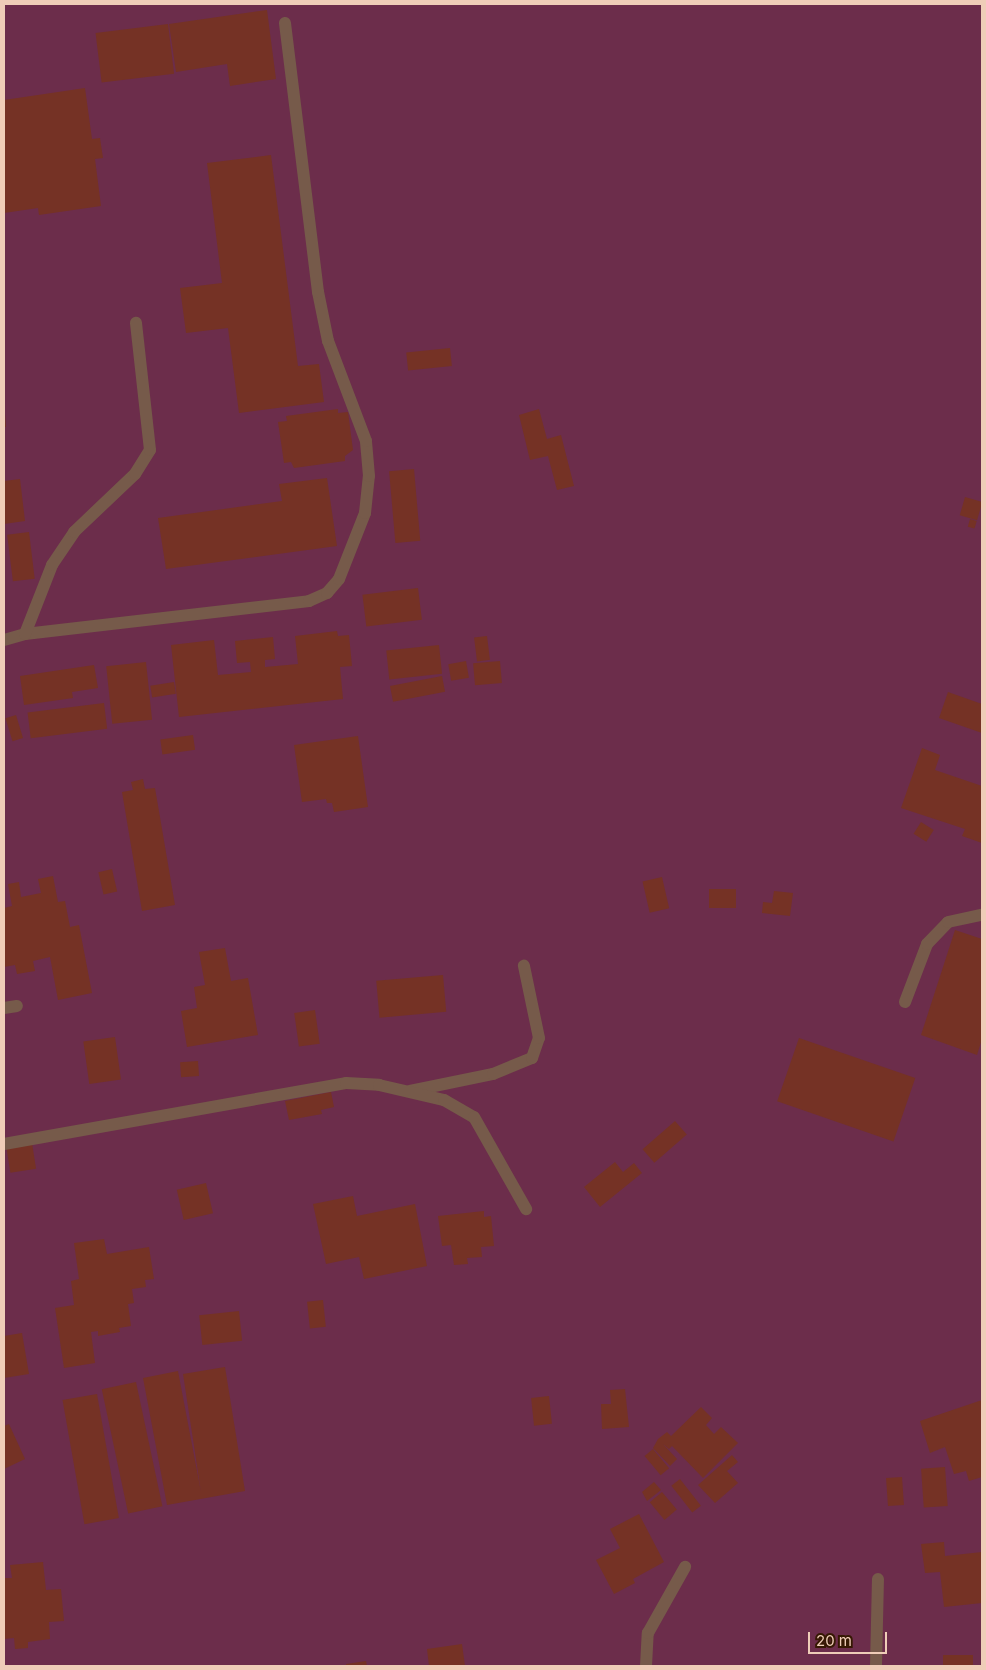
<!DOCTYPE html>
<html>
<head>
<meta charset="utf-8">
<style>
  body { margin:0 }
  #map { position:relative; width:986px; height:1670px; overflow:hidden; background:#471d00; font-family:Inter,sans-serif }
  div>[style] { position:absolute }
  .green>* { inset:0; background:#6c2d4b; transform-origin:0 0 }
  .building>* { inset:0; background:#753225; transform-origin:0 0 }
  .minor>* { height:12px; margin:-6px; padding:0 6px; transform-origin:6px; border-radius:6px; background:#765a4a }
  span { translate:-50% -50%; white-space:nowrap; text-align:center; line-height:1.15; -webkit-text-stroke:4px #361803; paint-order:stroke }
  .frame { position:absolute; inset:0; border:5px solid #efcdb8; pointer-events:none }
  .scale { position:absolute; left:808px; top:1632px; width:79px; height:22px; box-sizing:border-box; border:2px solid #efcdb8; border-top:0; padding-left:6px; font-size:15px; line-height:18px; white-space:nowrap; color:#efcdb8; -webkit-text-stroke:4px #361803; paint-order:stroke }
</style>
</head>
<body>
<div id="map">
  <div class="green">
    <div style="left:4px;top:4px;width:978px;height:1662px"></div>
  </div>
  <div class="building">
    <div style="clip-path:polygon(267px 10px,276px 79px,230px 86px,227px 64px,176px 72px,169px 24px)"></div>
    <div style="left:168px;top:24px;width:50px;height:73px;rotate:83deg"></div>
    <div style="clip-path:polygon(85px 88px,92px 139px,100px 138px,103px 158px,95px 159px,101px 206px,39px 215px,38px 208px,4px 213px,4px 100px)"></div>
    <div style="clip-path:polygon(271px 155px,298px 366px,319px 364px,324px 402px,239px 413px,228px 328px,186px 333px,180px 288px,222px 283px,207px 163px)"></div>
    <div style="left:450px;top:348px;width:18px;height:44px;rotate:84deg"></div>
    <div style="clip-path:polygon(338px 409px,338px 413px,348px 412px,353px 450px,345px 456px,345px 461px,294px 468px,291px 462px,284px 463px,278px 422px,287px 421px,286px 416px)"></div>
    <div style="clip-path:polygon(539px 409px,547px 439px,561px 435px,574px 486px,557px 490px,548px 456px,530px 460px,519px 415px)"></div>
    <div style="clip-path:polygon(4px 414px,5px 414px,6px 427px,4px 427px)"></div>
    <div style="left:414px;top:469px;width:72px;height:25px;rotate:85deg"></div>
    <div style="clip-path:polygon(327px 478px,337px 546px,166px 569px,158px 518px,282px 501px,279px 484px)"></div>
    <div style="clip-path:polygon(20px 479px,25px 521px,4px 524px,4px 481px)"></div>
    <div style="left:965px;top:497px;width:18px;height:19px;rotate:16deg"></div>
    <div style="left:970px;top:519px;width:7px;height:8px;rotate:16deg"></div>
    <div style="left:29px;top:532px;width:47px;height:22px;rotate:83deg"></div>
    <div style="left:418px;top:588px;width:32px;height:56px;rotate:83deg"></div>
    <div style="clip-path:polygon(337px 631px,338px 636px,349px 635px,352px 666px,340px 667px,343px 699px,179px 717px,171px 645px,214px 640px,218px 675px,251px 672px,250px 662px,237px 663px,235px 641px,273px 637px,275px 659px,265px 660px,265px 667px,298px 664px,295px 636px)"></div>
    <div style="left:487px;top:636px;width:24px;height:13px;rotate:83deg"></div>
    <div style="left:439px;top:645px;width:29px;height:53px;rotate:84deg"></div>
    <div style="left:466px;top:661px;width:17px;height:18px;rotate:80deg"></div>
    <div style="left:500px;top:661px;width:22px;height:27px;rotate:85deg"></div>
    <div style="left:146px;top:662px;width:58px;height:40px;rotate:84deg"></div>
    <div style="clip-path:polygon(94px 665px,98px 688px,72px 692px,73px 698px,24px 705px,20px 676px)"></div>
    <div style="left:442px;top:676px;width:16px;height:53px;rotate:79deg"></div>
    <div style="left:174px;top:682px;width:12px;height:24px;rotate:81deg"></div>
    <div style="clip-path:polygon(948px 692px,982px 704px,982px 733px,939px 718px)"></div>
    <div style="left:104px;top:703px;width:26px;height:77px;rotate:83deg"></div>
    <div style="left:16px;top:715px;width:24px;height:11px;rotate:73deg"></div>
    <div style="left:193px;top:735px;width:15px;height:33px;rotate:82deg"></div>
    <div style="clip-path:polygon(358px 736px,368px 807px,334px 812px,332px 803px,327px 803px,326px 799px,302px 802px,294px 745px)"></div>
    <div style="clip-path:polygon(922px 748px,940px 755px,935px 770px,982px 786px,982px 843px,962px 836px,965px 829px,901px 808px)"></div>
    <div style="clip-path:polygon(143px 779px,145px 789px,155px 788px,175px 905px,142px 911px,122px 792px,133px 790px,131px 782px)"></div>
    <div style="left:921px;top:822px;width:15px;height:14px;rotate:32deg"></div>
    <div style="left:112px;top:869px;width:23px;height:14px;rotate:77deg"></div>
    <div style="clip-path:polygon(53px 876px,58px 902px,65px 901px,70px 927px,79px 925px,92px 993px,58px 1000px,50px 957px,33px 961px,35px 971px,17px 974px,15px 965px,4px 967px,4px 908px,12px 906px,8px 884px,19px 882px,21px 897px,41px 893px,38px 879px)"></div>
    <div style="left:662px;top:877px;width:32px;height:20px;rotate:77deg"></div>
    <div style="left:709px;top:889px;width:27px;height:19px"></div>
    <div style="clip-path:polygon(774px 891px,793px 893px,790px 916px,762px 913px,763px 902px,772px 903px)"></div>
    <div style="clip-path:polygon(955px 930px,982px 939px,982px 1039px,977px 1055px,921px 1035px)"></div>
    <div style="clip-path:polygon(225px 948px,231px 981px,248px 978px,258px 1035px,187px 1047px,181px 1011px,197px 1008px,194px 987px,205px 985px,199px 952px)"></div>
    <div style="left:443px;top:975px;width:37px;height:67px;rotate:85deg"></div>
    <div style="left:315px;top:1010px;width:34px;height:21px;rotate:82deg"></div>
    <div style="left:115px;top:1037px;width:43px;height:32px;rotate:82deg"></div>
    <div style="left:799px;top:1038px;width:123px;height:67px;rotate:19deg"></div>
    <div style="left:198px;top:1061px;width:15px;height:18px;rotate:86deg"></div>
    <div style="clip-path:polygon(331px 1092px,334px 1107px,321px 1110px,322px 1114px,289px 1120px,285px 1101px)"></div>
    <div style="left:675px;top:1121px;width:18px;height:43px;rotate:49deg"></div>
    <div style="left:32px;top:1143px;width:26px;height:26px;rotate:81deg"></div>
    <div style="clip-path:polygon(615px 1162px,623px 1172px,634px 1163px,642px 1173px,600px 1207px,584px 1187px)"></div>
    <div style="left:206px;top:1183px;width:31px;height:30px;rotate:77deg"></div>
    <div style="clip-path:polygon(353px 1196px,357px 1216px,415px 1204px,427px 1266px,364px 1279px,359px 1257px,326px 1264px,313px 1204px)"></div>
    <div style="clip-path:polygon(484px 1211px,484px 1217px,491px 1216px,494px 1246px,481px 1247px,482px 1257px,467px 1258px,468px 1264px,454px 1265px,451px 1245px,442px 1246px,438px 1216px)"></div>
    <div style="clip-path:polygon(104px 1239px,107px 1254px,149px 1247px,154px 1279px,145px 1280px,146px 1287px,132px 1289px,134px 1303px,128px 1304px,131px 1326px,119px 1328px,120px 1332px,98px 1336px,98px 1331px,91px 1332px,95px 1363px,64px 1368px,55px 1308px,74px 1305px,71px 1281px,79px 1279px,74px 1243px)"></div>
    <div style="left:323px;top:1300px;width:27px;height:16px;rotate:84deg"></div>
    <div style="left:239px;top:1311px;width:30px;height:40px;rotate:84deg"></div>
    <div style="clip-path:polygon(22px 1333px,29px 1374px,4px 1378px,4px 1336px)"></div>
    <div style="clip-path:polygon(225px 1367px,245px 1491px,167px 1505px,143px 1378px,178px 1371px,201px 1492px,183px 1374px)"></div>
    <div style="left:136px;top:1382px;width:127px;height:35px;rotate:78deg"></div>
    <div style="clip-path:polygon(625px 1389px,629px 1427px,602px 1429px,601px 1404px,611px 1404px,610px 1390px)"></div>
    <div style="left:97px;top:1394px;width:126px;height:35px;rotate:80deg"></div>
    <div style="left:549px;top:1396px;width:28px;height:18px;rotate:84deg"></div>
    <div style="clip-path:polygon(982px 1400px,982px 1477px,969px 1481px,966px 1471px,954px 1474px,945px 1447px,930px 1453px,920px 1421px)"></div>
    <div style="clip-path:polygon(701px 1407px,712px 1418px,706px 1425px,714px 1434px,721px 1427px,738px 1443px,703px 1478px,672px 1446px,669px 1449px,663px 1444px,677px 1459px,670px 1466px,653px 1448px,658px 1439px,667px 1432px,671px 1436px)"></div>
    <div style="clip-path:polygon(9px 1424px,25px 1459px,4px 1469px,4px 1426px)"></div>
    <div style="left:653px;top:1449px;width:25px;height:11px;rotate:50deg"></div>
    <div style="clip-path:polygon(732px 1455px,738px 1462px,727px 1471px,738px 1483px,715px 1503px,698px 1485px)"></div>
    <div style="left:945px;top:1467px;width:39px;height:24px;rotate:86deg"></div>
    <div style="left:902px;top:1477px;width:28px;height:16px;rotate:86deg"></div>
    <div style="left:680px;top:1479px;width:34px;height:11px;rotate:52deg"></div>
    <div style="clip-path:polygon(654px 1482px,661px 1490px,647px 1501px,642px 1492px)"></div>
    <div style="left:662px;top:1492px;width:23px;height:16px;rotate:50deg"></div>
    <div style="clip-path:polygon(639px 1514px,664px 1562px,633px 1579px,635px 1583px,614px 1594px,596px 1560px,620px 1548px,610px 1529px)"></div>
    <div style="clip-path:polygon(944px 1542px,945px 1556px,982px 1552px,982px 1603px,944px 1607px,940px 1572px,925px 1573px,921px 1544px)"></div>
    <div style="clip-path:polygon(43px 1562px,46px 1590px,61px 1589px,64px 1621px,49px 1622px,50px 1639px,28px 1642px,28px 1648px,15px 1649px,14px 1638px,4px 1639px,4px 1578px,12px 1578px,10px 1565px)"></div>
    <div style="clip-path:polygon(462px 1644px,465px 1666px,429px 1666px,427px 1649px)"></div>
    <div style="left:943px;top:1655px;width:30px;height:11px"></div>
    <div style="clip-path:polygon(366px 1661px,367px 1666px,346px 1666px,346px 1664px)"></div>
  </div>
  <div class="minor">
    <div style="left:25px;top:634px;width:286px;rotate:-6.6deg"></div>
    <div style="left:309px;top:601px;width:20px;rotate:-24deg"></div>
    <div style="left:327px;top:593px;width:18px;rotate:-49deg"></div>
    <div style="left:339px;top:579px;width:71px;rotate:-68.5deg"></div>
    <div style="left:365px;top:513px;width:37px;rotate:-84deg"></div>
    <div style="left:369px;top:476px;width:35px;rotate:-95deg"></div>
    <div style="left:366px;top:441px;width:107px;rotate:-110.8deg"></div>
    <div style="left:328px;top:341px;width:50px;rotate:-101.5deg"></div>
    <div style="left:318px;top:292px;width:271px;rotate:-97deg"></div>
    <div style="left:4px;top:640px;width:22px;rotate:-16deg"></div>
    <div style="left:25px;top:634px;width:74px;rotate:-68.6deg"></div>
    <div style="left:52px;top:565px;width:40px;rotate:-56deg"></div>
    <div style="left:74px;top:532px;width:84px;rotate:-43.6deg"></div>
    <div style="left:135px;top:474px;width:28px;rotate:-58deg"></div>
    <div style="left:150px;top:450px;width:128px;rotate:-96.3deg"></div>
    <div style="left:905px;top:1002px;width:62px;rotate:-69.2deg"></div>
    <div style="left:927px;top:944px;width:30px;rotate:-46deg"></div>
    <div style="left:948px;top:922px;width:35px;rotate:-12deg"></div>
    <div style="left:4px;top:1008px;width:13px;rotate:-9deg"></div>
    <div style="left:410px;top:1091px;width:85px;rotate:-11.6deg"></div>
    <div style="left:493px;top:1074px;width:42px;rotate:-22.3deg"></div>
    <div style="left:532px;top:1058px;width:21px;rotate:-71deg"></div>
    <div style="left:539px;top:1038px;width:74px;rotate:-101.8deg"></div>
    <div style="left:4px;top:1144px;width:347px;rotate:-10.1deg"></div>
    <div style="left:346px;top:1083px;width:33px;rotate:3deg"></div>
    <div style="left:379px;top:1085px;width:67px;rotate:13deg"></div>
    <div style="left:444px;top:1100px;width:34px;rotate:30deg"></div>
    <div style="left:474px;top:1117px;width:106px;rotate:60.5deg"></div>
    <div style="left:646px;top:1666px;width:33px;rotate:-87deg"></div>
    <div style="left:648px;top:1633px;width:76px;rotate:-60.7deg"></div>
    <div style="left:876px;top:1666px;width:87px;rotate:-88.7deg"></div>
  </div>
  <div class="frame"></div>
  <div class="scale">20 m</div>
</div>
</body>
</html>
